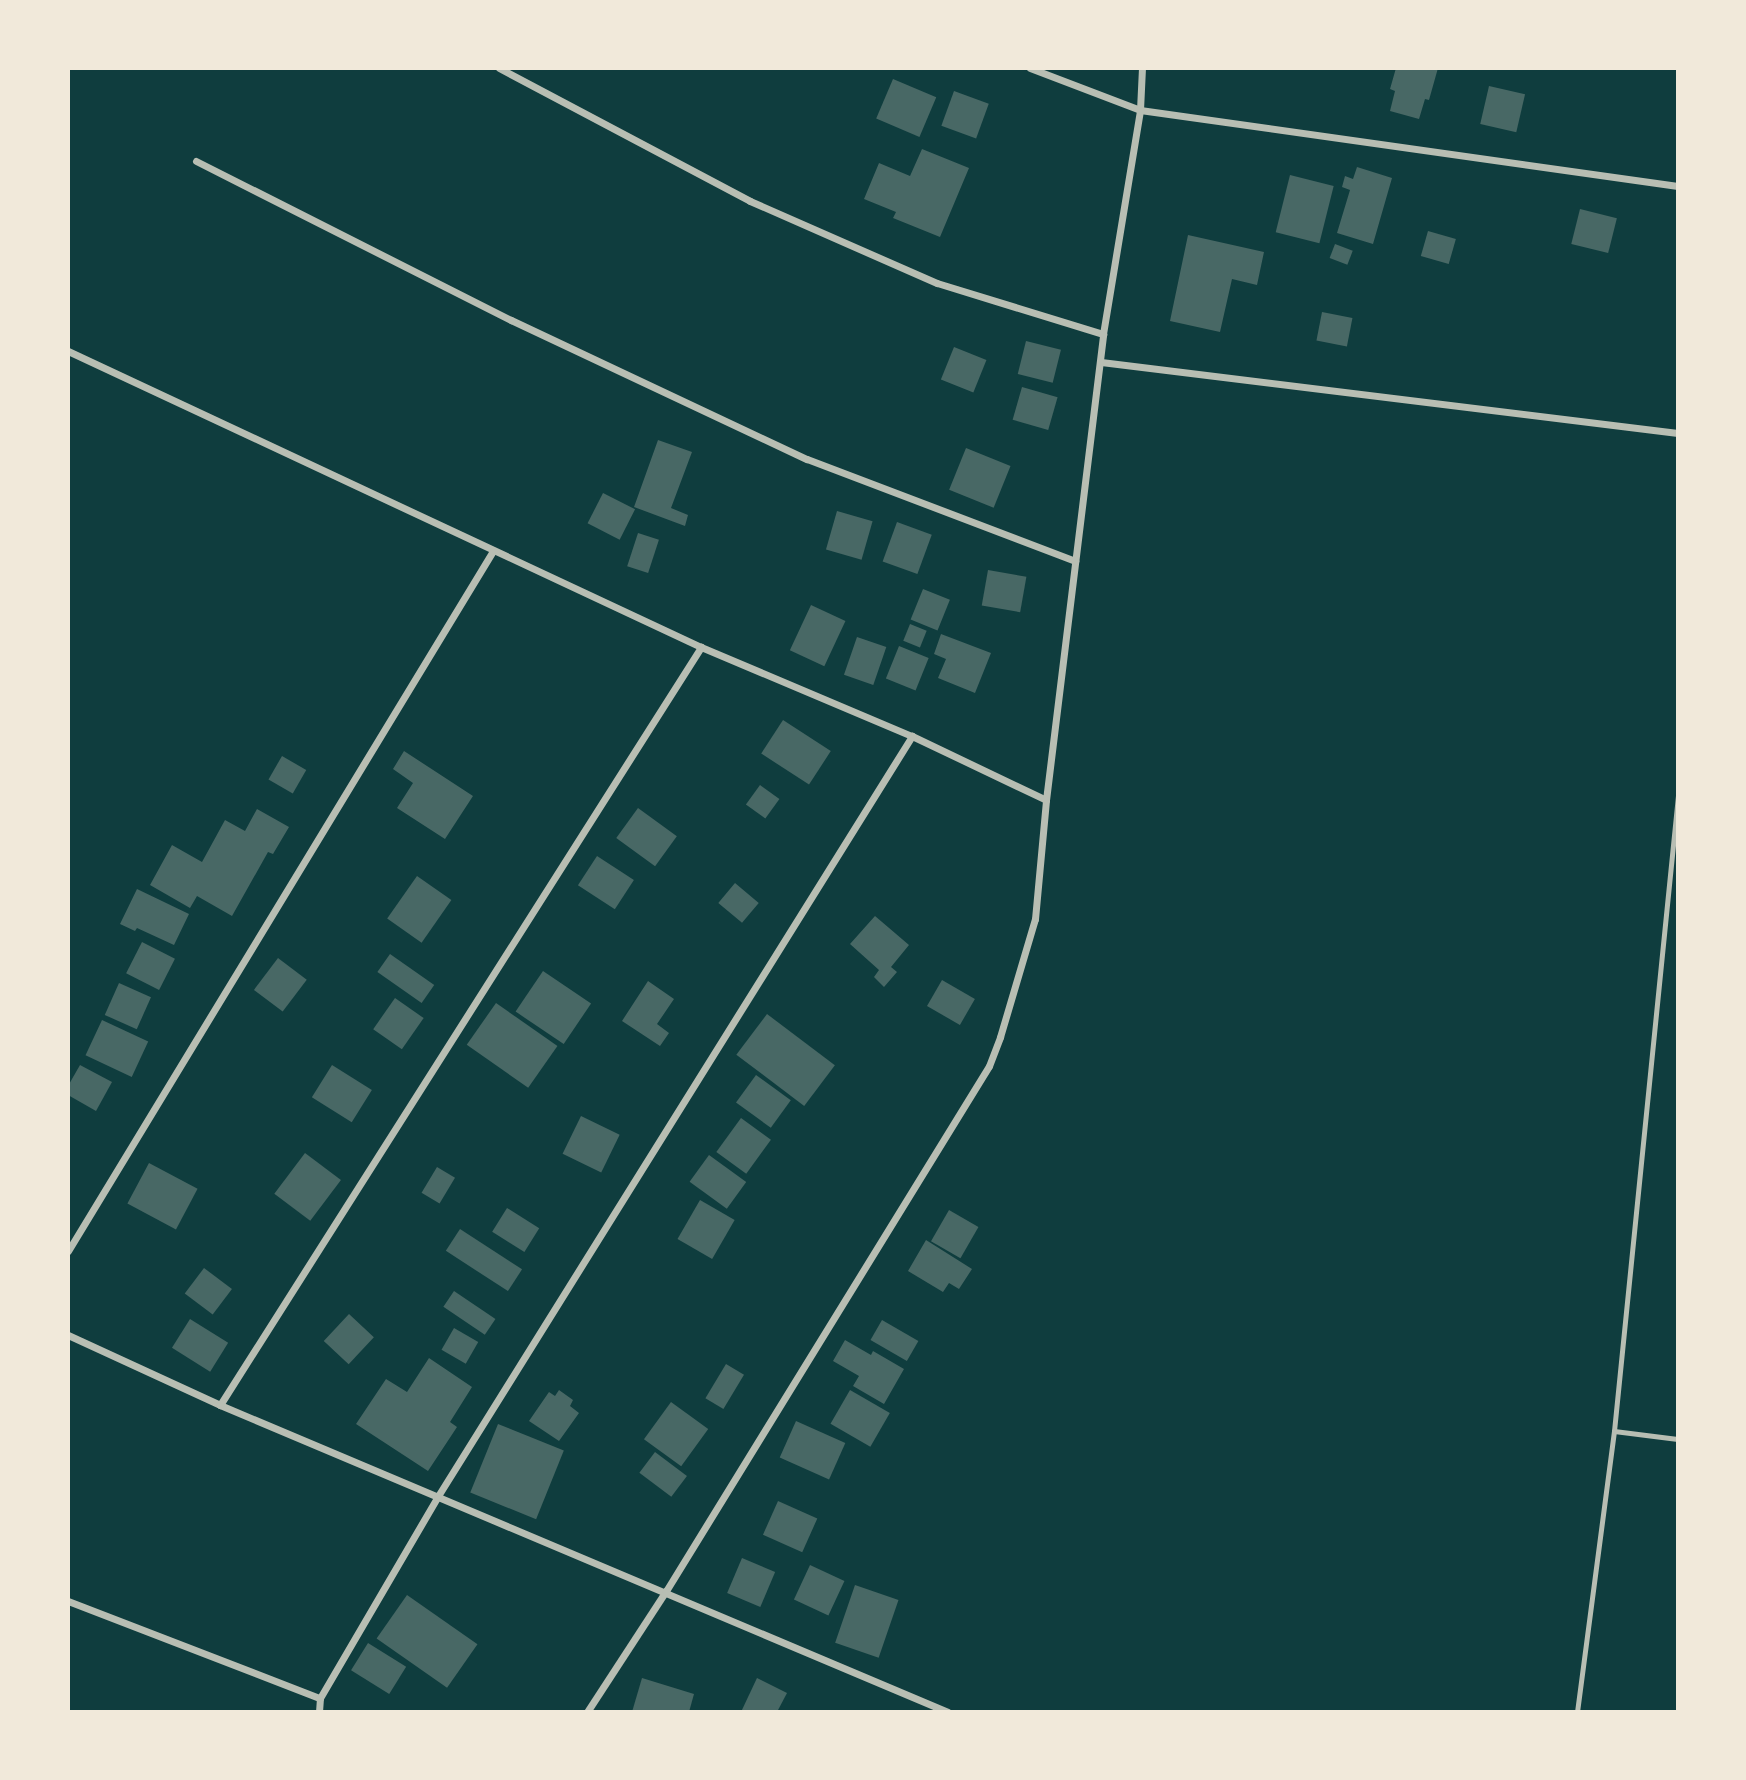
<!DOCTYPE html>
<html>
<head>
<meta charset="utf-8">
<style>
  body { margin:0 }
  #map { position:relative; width:1746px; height:1780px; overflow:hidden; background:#0f3d3e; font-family:Arial,sans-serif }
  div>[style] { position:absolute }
  .building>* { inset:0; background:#486865; transform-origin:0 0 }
  .service>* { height:5px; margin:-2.5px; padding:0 2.5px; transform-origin:2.5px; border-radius:2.5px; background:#b8beb3 }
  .minor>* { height:7px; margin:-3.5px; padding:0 3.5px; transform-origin:3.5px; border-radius:3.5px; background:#b8beb3 }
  span { translate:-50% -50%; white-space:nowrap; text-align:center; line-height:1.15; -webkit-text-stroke:5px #f1e9da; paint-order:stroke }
  .frame { position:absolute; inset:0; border:70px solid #f1e9da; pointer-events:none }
</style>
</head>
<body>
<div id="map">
  <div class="building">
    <div style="clip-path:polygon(1396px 68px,1438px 68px,1429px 100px,1425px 99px,1419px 119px,1390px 111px,1395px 91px,1390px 89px)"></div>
    <div style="left:893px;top:79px;width:47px;height:43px;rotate:23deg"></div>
    <div style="left:1489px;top:86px;width:37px;height:39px;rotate:13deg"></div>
    <div style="left:954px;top:91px;width:37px;height:37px;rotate:20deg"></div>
    <div style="clip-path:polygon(922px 149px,969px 168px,940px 237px,893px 218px,896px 212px,864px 199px,879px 163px,910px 176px)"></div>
    <div style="clip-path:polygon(1357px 167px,1392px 178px,1373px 244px,1337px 233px,1350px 190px,1342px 187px,1345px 176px,1353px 179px)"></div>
    <div style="left:1290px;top:175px;width:45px;height:59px;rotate:14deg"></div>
    <div style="left:1580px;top:209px;width:38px;height:36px;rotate:14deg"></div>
    <div style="left:1428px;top:231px;width:29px;height:26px;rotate:16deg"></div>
    <div style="clip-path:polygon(1188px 235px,1264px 252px,1257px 285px,1232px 279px,1220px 332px,1170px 321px)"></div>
    <div style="left:1335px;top:244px;width:19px;height:15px;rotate:21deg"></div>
    <div style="left:1322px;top:312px;width:31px;height:29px;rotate:11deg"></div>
    <div style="left:1026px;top:341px;width:36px;height:34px;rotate:14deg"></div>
    <div style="left:954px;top:347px;width:35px;height:35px;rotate:22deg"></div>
    <div style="left:1022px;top:387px;width:37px;height:34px;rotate:16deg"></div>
    <div style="clip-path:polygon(658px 440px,692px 452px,671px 508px,688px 515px,685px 526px,634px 507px)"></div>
    <div style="left:966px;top:448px;width:48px;height:45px;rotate:22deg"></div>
    <div style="left:603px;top:493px;width:36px;height:34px;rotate:27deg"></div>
    <div style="left:837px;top:511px;width:37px;height:40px;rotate:16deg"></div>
    <div style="left:897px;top:522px;width:37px;height:42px;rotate:20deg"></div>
    <div style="left:638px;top:533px;width:22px;height:35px;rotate:18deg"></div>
    <div style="left:988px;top:570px;width:39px;height:36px;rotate:10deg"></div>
    <div style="left:923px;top:589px;width:29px;height:33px;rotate:22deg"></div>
    <div style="left:811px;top:605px;width:38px;height:50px;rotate:25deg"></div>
    <div style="left:910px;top:624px;width:18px;height:18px;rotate:22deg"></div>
    <div style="clip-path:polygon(941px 634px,991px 653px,975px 693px,938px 678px,946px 659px,934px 654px)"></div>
    <div style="left:857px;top:637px;width:31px;height:40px;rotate:19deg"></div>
    <div style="left:899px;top:646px;width:32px;height:35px;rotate:22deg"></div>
    <div style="left:783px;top:720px;width:57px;height:40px;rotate:33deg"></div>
    <div style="clip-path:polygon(404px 751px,473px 796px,445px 839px,397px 808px,413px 783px,393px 769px)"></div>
    <div style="left:282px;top:756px;width:28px;height:27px;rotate:30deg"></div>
    <div style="left:760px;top:785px;width:24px;height:24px;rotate:36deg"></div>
    <div style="left:638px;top:808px;width:48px;height:37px;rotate:36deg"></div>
    <div style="clip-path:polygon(257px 809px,289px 827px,273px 854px,268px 852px,232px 916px,197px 896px,190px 908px,150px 885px,172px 845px,202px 862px,225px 820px,245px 831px)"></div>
    <div style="left:597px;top:856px;width:44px;height:35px;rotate:33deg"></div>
    <div style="left:417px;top:876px;width:42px;height:52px;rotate:35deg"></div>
    <div style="left:735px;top:883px;width:31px;height:26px;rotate:40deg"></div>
    <div style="clip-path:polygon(137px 889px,189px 914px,174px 945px,137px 928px,135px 931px,120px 924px)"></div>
    <div style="clip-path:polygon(875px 916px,909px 945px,891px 967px,897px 972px,884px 987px,874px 977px,879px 970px,850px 944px)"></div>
    <div style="left:142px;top:942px;width:37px;height:35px;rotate:27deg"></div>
    <div style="left:390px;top:954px;width:54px;height:22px;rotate:35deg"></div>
    <div style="left:278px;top:958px;width:36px;height:40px;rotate:37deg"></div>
    <div style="left:543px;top:971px;width:58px;height:49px;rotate:34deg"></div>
    <div style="left:942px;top:980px;width:38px;height:30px;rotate:30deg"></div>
    <div style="clip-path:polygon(648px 981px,674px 999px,657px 1024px,669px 1033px,660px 1046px,622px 1021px)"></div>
    <div style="left:119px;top:983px;width:35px;height:35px;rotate:24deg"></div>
    <div style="left:395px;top:998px;width:35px;height:38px;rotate:35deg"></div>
    <div style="left:496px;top:1003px;width:75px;height:51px;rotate:35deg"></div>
    <div style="left:767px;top:1014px;width:85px;height:51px;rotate:37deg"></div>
    <div style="left:102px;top:1020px;width:51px;height:39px;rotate:25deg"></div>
    <div style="clip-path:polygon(80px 1065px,112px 1082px,96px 1111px,68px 1095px,68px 1086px)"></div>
    <div style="left:332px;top:1065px;width:47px;height:38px;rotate:32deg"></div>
    <div style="left:756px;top:1075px;width:43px;height:34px;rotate:36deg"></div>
    <div style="left:581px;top:1116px;width:43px;height:42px;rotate:26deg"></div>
    <div style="left:741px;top:1118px;width:37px;height:42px;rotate:36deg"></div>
    <div style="left:305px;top:1153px;width:45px;height:51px;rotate:37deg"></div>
    <div style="left:709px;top:1155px;width:46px;height:33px;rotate:36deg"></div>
    <div style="left:149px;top:1163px;width:55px;height:46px;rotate:28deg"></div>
    <div style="left:437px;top:1167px;width:21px;height:30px;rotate:31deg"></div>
    <div style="left:700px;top:1200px;width:40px;height:45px;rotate:30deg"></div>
    <div style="left:507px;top:1208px;width:38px;height:28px;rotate:32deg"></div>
    <div style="left:949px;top:1210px;width:34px;height:36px;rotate:30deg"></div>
    <div style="left:460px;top:1229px;width:74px;height:26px;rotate:33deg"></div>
    <div style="clip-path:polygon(926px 1240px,972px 1269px,959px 1289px,949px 1283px,943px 1292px,908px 1271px)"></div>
    <div style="left:204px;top:1268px;width:35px;height:32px;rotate:37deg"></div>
    <div style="left:454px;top:1291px;width:50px;height:19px;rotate:34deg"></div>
    <div style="left:349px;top:1314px;width:34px;height:37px;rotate:43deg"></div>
    <div style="left:190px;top:1319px;width:45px;height:34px;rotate:32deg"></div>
    <div style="left:882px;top:1320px;width:42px;height:23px;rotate:30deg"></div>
    <div style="left:454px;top:1328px;width:28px;height:25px;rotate:30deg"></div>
    <div style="clip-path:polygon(845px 1340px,871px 1355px,873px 1351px,904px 1369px,884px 1404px,853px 1386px,859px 1376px,833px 1361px)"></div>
    <div style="clip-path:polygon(429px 1358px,472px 1387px,450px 1422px,457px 1427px,428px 1471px,356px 1424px,386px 1379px,407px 1392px)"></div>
    <div style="left:726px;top:1364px;width:21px;height:40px;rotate:31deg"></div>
    <div style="clip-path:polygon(559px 1390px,573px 1400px,570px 1406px,579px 1413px,559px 1441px,529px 1421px,549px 1392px,555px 1396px)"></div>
    <div style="left:850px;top:1390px;width:46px;height:39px;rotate:30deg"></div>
    <div style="left:671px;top:1402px;width:46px;height:46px;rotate:36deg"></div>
    <div style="left:796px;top:1421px;width:54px;height:40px;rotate:24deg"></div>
    <div style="left:498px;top:1424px;width:71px;height:74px;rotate:22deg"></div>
    <div style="left:655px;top:1452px;width:40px;height:26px;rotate:37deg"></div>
    <div style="left:778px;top:1501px;width:43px;height:37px;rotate:24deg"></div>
    <div style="left:742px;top:1558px;width:36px;height:38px;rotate:23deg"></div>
    <div style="left:810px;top:1565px;width:38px;height:38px;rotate:25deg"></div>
    <div style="left:855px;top:1585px;width:46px;height:61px;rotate:19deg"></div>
    <div style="left:407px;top:1595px;width:86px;height:53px;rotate:35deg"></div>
    <div style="left:368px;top:1643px;width:45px;height:32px;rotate:32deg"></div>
    <div style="clip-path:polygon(642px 1678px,694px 1694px,689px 1712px,632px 1712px)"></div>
    <div style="clip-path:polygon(757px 1678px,787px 1693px,777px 1712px,741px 1712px)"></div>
  </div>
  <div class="service">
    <div style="left:1614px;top:1431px;width:64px;rotate:7.1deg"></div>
    <div style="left:1577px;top:1712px;width:283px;rotate:-82.5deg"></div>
    <div style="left:1614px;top:1431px;width:639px;rotate:-84.25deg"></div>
  </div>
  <div class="minor">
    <div style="left:499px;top:68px;width:284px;rotate:27.9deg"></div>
    <div style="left:750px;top:201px;width:204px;rotate:23.7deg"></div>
    <div style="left:937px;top:283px;width:174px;rotate:17.1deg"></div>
    <div style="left:1030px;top:68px;width:118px;rotate:20.9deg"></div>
    <div style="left:1140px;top:110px;width:543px;rotate:8.04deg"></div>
    <div style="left:196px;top:161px;width:353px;rotate:26.8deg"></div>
    <div style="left:511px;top:320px;width:327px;rotate:25.2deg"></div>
    <div style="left:807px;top:459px;width:287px;rotate:20.8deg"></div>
    <div style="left:68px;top:351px;width:699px;rotate:25.06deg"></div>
    <div style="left:701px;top:647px;width:229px;rotate:22.9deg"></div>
    <div style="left:912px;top:736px;width:148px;rotate:25.5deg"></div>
    <div style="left:1101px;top:362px;width:581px;rotate:7.01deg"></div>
    <div style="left:68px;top:1251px;width:819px;rotate:-58.74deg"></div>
    <div style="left:68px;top:1335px;width:167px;rotate:24.7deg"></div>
    <div style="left:220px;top:1405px;width:790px;rotate:22.87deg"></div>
    <div style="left:220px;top:1405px;width:898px;rotate:-57.6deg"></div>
    <div style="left:68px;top:1601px;width:270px;rotate:21.1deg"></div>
    <div style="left:319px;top:1712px;width:14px;rotate:-86deg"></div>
    <div style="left:320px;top:1698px;width:234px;rotate:-59.7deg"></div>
    <div style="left:438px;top:1496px;width:896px;rotate:-58.05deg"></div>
    <div style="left:587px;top:1712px;width:145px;rotate:-56.9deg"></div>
    <div style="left:666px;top:1591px;width:616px;rotate:-58.4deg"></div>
    <div style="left:989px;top:1066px;width:31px;rotate:-69deg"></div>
    <div style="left:1000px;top:1037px;width:123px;rotate:-73.5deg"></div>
    <div style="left:1035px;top:919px;width:120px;rotate:-84.7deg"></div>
    <div style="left:1046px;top:800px;width:469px;rotate:-83deg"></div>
    <div style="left:1103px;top:334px;width:227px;rotate:-80.6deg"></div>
    <div style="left:1140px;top:110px;width:42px;rotate:-87.3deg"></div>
  </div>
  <div class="frame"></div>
</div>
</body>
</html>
